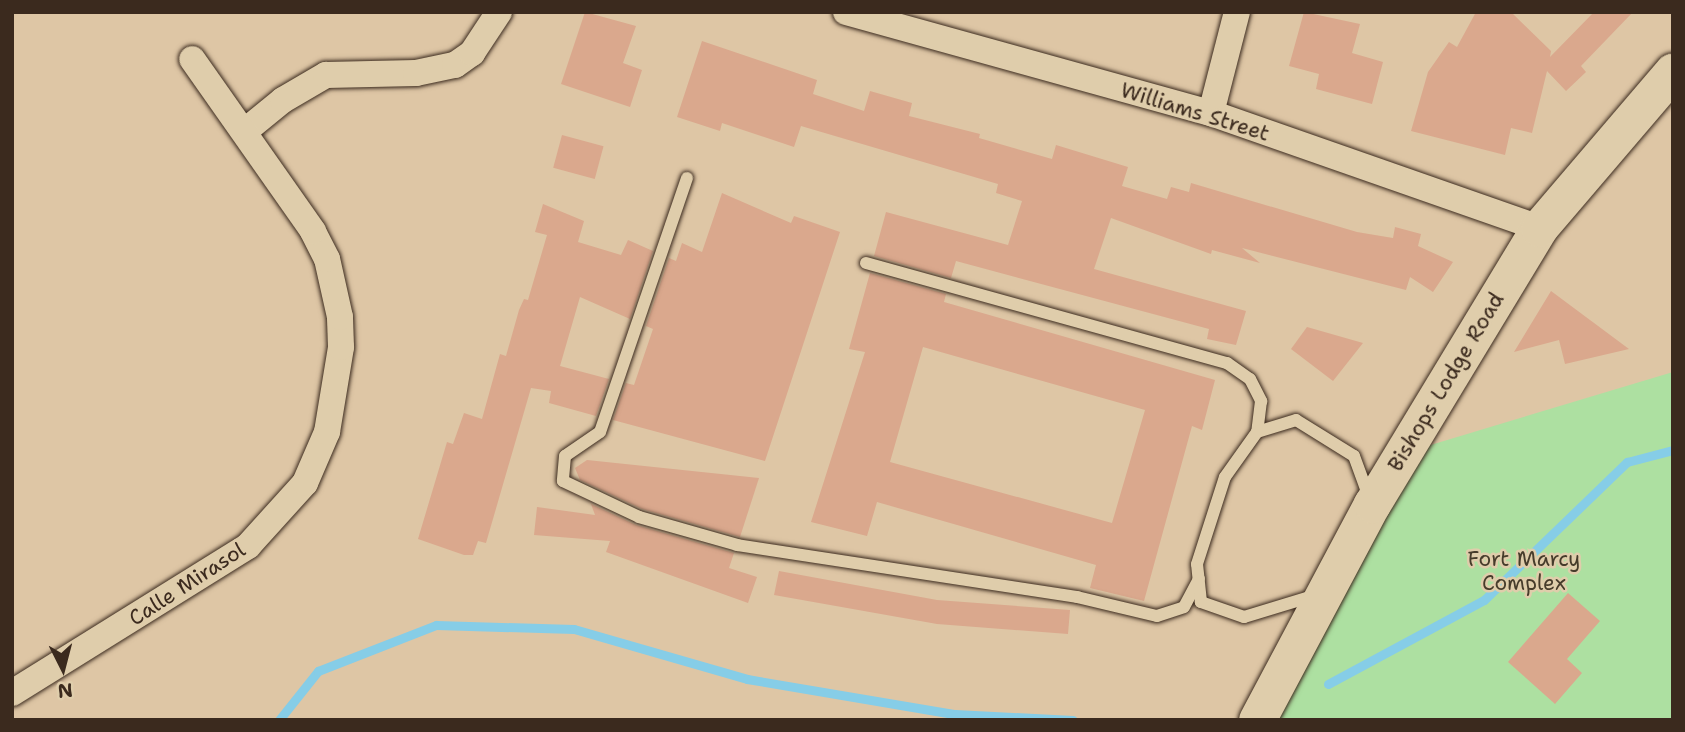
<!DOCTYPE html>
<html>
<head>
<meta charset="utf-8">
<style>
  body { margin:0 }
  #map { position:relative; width:1685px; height:732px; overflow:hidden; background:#dec6a5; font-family:"Shantell Sans",sans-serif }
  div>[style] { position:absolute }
  .green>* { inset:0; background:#ade0a1 }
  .stream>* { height:9px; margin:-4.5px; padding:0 4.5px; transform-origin:4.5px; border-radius:4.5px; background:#86cde7 }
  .building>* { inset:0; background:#daa88d; transform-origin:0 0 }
  .roads { filter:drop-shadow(0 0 2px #3b2a1e) drop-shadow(0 0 2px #3b2a1e) }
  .lane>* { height:12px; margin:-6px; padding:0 6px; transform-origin:6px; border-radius:6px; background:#dfcdab }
  .street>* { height:26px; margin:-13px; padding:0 13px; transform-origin:13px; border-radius:13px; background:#dfcdab }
  .secondary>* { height:37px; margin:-18.5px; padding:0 18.5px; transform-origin:18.5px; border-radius:18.5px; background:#dfcdab }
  span { translate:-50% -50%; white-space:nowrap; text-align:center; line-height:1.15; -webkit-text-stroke:5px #dfcdab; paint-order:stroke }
  .street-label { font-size:21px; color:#3b2a1e }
  .park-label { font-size:21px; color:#463c2b }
  .frame { position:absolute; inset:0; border:14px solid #3b2a1e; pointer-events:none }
  .north { position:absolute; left:28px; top:634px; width:70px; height:70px; -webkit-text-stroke:5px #dfcdab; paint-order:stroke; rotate:174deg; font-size:19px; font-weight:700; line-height:28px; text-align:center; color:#3b2a1e }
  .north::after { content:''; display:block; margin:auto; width:24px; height:32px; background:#3b2a1e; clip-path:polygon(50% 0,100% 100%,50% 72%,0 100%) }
</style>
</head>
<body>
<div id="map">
  <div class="green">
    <div style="clip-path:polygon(1673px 372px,1673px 720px,1275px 720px,1414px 450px)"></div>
  </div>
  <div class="stream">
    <div style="left:1328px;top:684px;width:177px;rotate:-28.3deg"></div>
    <div style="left:1484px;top:600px;width:199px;rotate:-44deg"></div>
    <div style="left:1627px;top:462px;width:48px;rotate:-14.6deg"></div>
    <div style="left:279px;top:720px;width:63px;rotate:-51.5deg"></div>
    <div style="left:318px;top:671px;width:127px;rotate:-21.3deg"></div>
    <div style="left:436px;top:625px;width:138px;rotate:1.7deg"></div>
    <div style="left:574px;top:629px;width:180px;rotate:16.1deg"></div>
    <div style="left:747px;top:679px;width:211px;rotate:9.6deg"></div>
    <div style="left:955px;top:714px;width:118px;rotate:2.9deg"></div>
  </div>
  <div class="building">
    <div style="clip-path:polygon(585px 12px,636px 26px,623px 63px,642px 70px,630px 107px,561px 84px)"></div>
    <div style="clip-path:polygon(1304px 12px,1360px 24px,1352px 53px,1383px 62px,1372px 104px,1316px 89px,1319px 74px,1289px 66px)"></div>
    <div style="clip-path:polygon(1476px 12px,1511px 12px,1551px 51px,1550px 57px,1594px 12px,1633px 12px,1581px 66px,1586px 72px,1566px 91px,1547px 71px,1532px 133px,1511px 128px,1505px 155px,1411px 131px,1428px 72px,1449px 42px,1457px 47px)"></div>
    <div style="clip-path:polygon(702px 41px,817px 80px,813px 94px,864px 111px,870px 91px,912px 103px,909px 116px,980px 134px,979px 138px,1052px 159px,1056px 145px,1128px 167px,1122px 186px,1167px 199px,1171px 187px,1189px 192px,1191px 183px,1357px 232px,1393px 238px,1395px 227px,1421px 234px,1418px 246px,1453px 262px,1433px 292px,1410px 277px,1406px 290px,1242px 248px,1260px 263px,1212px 250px,1211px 254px,1111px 218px,1094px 269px,1246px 311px,1236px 345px,1207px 339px,1209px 329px,956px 261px,951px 278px,874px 256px,886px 212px,1008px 245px,1022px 201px,996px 193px,998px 184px,801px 126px,794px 147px,722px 123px,720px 131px,677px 117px)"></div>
    <div style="left:562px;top:135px;width:43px;height:34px;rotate:15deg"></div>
    <div style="clip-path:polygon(722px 193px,791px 223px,794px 216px,840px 232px,765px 461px,613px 420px,626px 383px,634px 385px,653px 329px,646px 326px,669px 258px,676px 261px,682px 243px,702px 252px)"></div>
    <div style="clip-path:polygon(543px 204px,584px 221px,578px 242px,621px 255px,628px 240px,653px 251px,630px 319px,580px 297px,560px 366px,609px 379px,596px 416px,549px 403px,551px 391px,531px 388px,486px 543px,478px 541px,473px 555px,464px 555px,418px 539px,447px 442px,453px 444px,464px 413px,482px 419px,500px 354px,506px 356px,519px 310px,524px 299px,528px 300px,547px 235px,535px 232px)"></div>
    <div style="clip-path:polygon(evenodd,870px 273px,946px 294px,944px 302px,1215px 380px,1202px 430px,1192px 426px,1144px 601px,1090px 588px,1096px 565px,877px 502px,867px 536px,811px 522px,865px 352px,849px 349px,870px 273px,923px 347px,1145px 410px,1112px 523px,890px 462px,923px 347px)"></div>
    <div style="clip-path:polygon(1551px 291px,1629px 349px,1565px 364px,1559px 340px,1514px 352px)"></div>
    <div style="clip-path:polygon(1307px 327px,1363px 343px,1333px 381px,1291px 349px)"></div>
    <div style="clip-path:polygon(587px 460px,759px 478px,740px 537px,642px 509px,580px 480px,575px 468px)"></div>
    <div style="clip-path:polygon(591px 504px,636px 525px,734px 553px,729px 568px,757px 577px,748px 603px,606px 552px,610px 541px,534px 535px,537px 507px,595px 515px)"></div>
    <div style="clip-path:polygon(779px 571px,937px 600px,1070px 610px,1068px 634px,937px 624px,774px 595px)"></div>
    <div style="clip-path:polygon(1568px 593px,1600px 621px,1567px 659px,1582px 673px,1555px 704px,1508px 662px)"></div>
  </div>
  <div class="roads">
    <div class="lane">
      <div style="left:687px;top:178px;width:268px;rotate:108.9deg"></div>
      <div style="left:600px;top:432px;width:42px;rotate:145.6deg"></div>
      <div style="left:565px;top:456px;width:25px;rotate:95deg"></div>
      <div style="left:563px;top:481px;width:84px;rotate:25.3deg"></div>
      <div style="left:639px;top:517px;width:102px;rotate:15.9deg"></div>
      <div style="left:737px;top:545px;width:344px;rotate:8.7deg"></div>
      <div style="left:1077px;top:597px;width:82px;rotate:13.4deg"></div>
      <div style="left:1157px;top:616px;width:28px;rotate:-18deg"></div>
      <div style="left:1184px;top:607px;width:32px;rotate:-62deg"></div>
      <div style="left:866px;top:263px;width:375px;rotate:15.5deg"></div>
      <div style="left:1227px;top:363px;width:28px;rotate:35deg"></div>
      <div style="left:1250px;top:379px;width:25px;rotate:63deg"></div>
      <div style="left:1261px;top:401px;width:31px;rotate:97deg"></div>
      <div style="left:1313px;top:596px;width:72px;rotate:163.1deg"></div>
      <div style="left:1244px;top:617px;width:46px;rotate:-160.8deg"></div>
      <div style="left:1201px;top:602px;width:38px;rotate:-96deg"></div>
      <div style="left:1197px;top:564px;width:91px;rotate:-72.2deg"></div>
      <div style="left:1225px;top:477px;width:55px;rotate:-54.6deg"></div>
      <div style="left:1257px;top:432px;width:41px;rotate:-17.1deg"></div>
      <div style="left:1296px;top:420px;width:68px;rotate:31.8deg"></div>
      <div style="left:1354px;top:456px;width:44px;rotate:69.9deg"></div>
    </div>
    <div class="street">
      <div style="left:846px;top:12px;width:379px;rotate:15.5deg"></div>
      <div style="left:1211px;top:113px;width:348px;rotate:19.3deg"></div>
      <div style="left:1211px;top:113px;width:104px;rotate:-75.6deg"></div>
      <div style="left:245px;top:131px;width:49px;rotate:-39.2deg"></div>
      <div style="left:283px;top:100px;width:50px;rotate:-30.2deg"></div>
      <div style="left:326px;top:75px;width:90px;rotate:-1.3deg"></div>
      <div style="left:416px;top:73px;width:40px;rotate:-12deg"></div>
      <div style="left:455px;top:65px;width:21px;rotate:-35deg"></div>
      <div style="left:472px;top:53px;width:49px;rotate:-56.6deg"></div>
      <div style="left:12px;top:693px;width:278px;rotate:-31.9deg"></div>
      <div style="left:248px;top:546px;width:85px;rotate:-47.9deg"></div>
      <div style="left:305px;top:483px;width:56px;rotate:-66.7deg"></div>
      <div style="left:327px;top:432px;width:86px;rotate:-80.6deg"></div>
      <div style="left:341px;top:347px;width:30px;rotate:-92deg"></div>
      <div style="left:340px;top:317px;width:59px;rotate:-102.6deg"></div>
      <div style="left:327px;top:259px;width:31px;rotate:-117deg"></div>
      <div style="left:313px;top:231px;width:210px;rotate:-125.1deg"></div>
    </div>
    <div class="secondary">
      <div style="left:1257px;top:720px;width:245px;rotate:-62deg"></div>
      <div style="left:1372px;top:504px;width:323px;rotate:-58.8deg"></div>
      <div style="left:1539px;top:228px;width:206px;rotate:-49.5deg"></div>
    </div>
  </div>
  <div class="street-label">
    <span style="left:1195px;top:112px;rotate:17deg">Williams Street</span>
    <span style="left:1446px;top:382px;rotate:-59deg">Bishops Lodge Road</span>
    <span style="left:187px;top:584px;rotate:-33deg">Calle Mirasol</span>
  </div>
  <div class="park-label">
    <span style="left:1524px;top:571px">Fort Marcy<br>Complex</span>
  </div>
  <div class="frame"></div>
  <div class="north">N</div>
</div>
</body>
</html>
